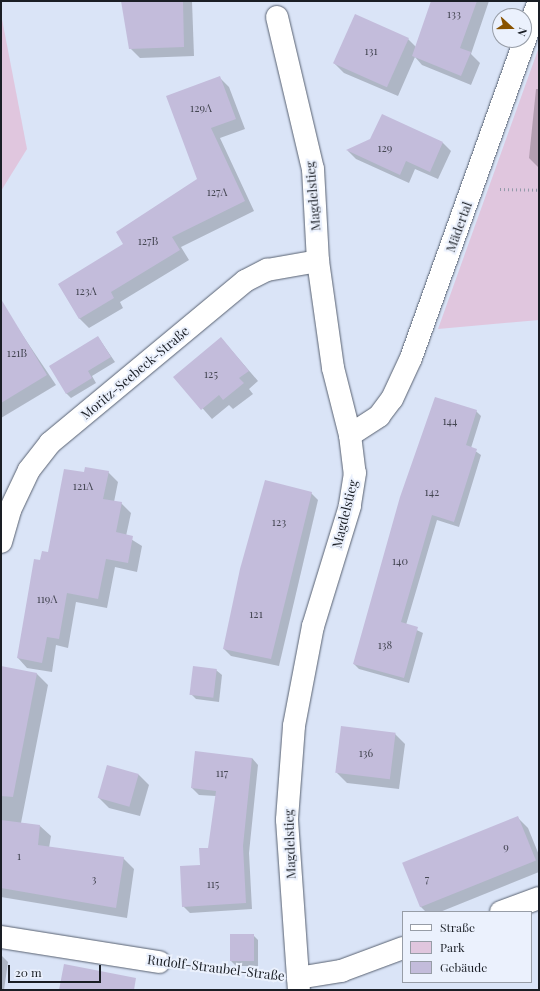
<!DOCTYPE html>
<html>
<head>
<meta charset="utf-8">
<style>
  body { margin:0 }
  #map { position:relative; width:540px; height:991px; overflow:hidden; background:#dae4f7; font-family:"Playfair Display",serif }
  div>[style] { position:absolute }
  .green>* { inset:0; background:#e0c6de }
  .shadow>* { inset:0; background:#0003 }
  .building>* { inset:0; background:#c3bcdb; transform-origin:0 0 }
  .path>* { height:2.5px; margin-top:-1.25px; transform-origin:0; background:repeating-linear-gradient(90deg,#939aa9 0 1px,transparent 0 4px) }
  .roads { filter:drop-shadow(0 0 1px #586171) drop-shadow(0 0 1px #586171) }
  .minor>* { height:22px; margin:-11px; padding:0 11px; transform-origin:11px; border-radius:11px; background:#fff }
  span { translate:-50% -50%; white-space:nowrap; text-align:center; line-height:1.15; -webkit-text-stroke:4px #ebf1fd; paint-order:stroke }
  .number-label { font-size:11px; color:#444652 }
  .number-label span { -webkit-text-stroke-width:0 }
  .street-label { font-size:13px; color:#1a1e25 }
  .frame { position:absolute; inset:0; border:2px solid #1a1e25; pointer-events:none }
  .legend { position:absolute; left:402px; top:911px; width:130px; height:72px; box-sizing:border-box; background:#ebf1fd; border:1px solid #979da7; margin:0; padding:5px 7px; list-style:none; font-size:12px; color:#1a1e25 }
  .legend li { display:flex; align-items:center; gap:8px; height:20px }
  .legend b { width:20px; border:1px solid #979da7 }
  .north { position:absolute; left:492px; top:8px; width:40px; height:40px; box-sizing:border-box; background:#ebf1fd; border:1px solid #979da7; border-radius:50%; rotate:111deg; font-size:11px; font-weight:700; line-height:16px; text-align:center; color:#1a1e25 }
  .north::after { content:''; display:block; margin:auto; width:14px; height:18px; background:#885200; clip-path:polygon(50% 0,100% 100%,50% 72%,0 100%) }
  .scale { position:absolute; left:8px; top:965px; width:93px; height:18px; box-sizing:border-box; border:2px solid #1a1e25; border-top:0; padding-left:5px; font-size:12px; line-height:14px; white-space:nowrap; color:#1a1e25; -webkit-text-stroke:3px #ebf1fd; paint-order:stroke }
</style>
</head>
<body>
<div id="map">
  <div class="green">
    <div style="clip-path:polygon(1px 14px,27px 149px,1px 191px)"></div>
    <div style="clip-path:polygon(539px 47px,539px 320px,438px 329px)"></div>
  </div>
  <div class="shadow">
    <div style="clip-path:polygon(122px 1px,192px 1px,194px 56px,140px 58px,130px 48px)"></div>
    <div style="clip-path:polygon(432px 1px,489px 1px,471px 54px,480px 63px,471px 85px,422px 65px,415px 57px,398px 96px,344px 73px,334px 63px,408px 39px,416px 47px)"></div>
    <div style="clip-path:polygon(219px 77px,229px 87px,245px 129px,220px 138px,254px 211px,181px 247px,189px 260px,120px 302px,123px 308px,89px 328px,79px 318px,125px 244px,198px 180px)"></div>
    <div style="clip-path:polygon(536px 89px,539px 89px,539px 168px,529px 158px)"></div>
    <div style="clip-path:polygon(443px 143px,451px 151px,438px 179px,415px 169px,409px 183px,356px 159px,348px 151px)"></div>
    <div style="clip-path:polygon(15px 324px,56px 385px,1px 418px,1px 332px)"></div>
    <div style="clip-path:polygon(98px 337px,115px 362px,92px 376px,96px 383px,71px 398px,66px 393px)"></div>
    <div style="clip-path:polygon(221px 338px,258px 381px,249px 389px,253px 394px,233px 409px,229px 405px,212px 419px,175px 377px)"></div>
    <div style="clip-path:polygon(476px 411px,481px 416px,471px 448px,481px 455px,459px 527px,437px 520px,406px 625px,423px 633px,409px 683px,359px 669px,354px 664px)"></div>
    <div style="clip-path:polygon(108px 472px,118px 482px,114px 502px,121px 503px,131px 513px,126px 536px,142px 546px,137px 572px,115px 567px,107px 608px,76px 602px,68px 648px,56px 645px,52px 672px,27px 668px,18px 658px,41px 561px,49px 553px,84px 473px)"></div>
    <div style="clip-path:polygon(311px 493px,318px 500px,279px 666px,231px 656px,224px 649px)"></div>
    <div style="clip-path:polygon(1px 667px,37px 674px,48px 685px,21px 823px,40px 826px,51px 836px,49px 848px,123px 858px,134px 869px,127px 918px,1px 897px)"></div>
    <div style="clip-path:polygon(216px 670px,222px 675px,219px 702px,196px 699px,191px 694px)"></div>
    <div style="clip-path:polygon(395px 734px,405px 744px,399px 789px,347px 783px,337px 773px)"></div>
    <div style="clip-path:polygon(252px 758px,258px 765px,249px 853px,252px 909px,190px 913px,183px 906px,209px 849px,216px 796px,199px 795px,192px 788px)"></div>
    <div style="clip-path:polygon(107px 767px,139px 775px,149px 785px,140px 816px,109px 808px,99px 798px)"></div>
    <div style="clip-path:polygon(518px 818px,528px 828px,539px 855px,539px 872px,440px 912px,426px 912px,420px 906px)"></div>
    <div style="clip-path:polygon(253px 935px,258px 940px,258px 966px,236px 966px,231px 961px)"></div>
    <div style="clip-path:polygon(1px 955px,8px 962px,4px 990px,1px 990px)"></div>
  </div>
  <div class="building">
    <div style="clip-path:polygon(121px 1px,183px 1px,184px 47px,129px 49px)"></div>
    <div style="clip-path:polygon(431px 1px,477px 1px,460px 48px,471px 52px,461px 76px,412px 56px)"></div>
    <div style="left:355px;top:14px;width:59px;height:54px;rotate:24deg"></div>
    <div style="clip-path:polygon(220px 76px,236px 119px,211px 128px,245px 201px,172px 237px,180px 250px,111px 292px,114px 298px,79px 319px,58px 284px,123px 244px,116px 232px,197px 179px,166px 96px)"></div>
    <div style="clip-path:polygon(382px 114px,443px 142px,430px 172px,406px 161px,400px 175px,346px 150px,370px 139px)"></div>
    <div style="clip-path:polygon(1px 299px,47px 375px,1px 403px)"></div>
    <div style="clip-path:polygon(98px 336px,111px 357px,88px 371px,92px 378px,66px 394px,49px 366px)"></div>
    <div style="clip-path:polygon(221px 337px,249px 371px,239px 378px,244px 383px,223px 400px,219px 395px,201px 410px,173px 377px)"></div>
    <div style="clip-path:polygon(435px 397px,477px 410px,466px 445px,477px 449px,454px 522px,432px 515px,401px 622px,418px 627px,404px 678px,353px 664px,400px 497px)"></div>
    <div style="clip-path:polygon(85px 467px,109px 471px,103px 499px,122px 502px,116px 532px,133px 536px,128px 563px,106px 559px,98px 599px,67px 593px,59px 639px,47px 637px,42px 663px,17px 658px,34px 559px,40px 560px,42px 551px,48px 552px,64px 469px,84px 472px)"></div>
    <div style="clip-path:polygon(265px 480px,312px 492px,271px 659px,223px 649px,240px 569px)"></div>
    <div style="clip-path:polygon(1px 666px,37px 673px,13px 797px,1px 796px)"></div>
    <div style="left:193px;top:666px;width:24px;height:29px;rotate:7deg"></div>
    <div style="left:341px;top:726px;width:55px;height:47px;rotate:7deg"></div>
    <div style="clip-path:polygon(195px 751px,252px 758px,243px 846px,246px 903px,182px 907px,180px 866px,200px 865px,199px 848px,208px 848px,216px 791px,191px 788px)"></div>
    <div style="left:107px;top:765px;width:33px;height:34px;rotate:16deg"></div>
    <div style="left:518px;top:816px;width:48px;height:125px;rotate:68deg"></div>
    <div style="clip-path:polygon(1px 820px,40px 825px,38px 845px,124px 857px,116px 908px,1px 888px)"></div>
    <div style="left:230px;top:934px;width:24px;height:27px"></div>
    <div style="clip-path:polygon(64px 964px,136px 978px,134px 990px,59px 990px)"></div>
  </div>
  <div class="path">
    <div style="left:500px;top:189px;width:39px;rotate:1deg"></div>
    <div style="left:185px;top:965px;width:86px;rotate:6.7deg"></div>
  </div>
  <div class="roads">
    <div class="minor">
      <div style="left:277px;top:17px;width:156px;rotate:76.7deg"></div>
      <div style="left:313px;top:169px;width:92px;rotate:86.9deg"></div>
      <div style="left:318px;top:261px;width:108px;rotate:82deg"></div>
      <div style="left:333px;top:368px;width:69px;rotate:75.8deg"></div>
      <div style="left:350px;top:435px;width:38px;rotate:83deg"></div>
      <div style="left:355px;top:473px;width:33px;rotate:99deg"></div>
      <div style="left:350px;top:506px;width:126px;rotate:107.1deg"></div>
      <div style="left:313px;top:626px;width:102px;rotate:100.8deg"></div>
      <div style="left:294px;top:726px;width:94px;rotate:94.3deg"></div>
      <div style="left:287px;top:820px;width:170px;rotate:86deg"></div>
      <div style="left:350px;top:435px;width:35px;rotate:-33deg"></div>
      <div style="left:379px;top:416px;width:21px;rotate:-53deg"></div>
      <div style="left:392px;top:399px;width:45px;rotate:-65.1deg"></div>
      <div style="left:411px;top:358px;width:379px;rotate:-70.3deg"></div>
      <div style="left:1px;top:542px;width:33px;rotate:-74deg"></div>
      <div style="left:10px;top:510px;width:44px;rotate:-64.6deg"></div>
      <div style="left:29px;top:470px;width:34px;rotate:-52deg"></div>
      <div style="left:50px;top:443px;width:254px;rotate:-39.7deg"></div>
      <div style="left:245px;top:281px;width:25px;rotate:-27deg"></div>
      <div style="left:267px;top:270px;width:52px;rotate:-10deg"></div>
      <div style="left:501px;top:912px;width:40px;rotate:-20.2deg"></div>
      <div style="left:1px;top:937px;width:160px;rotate:9deg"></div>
      <div style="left:298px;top:978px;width:44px;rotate:-9.2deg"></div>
      <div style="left:341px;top:971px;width:66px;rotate:-20.4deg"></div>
    </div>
  </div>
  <div class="number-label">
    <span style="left:454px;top:14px">133</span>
    <span style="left:371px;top:51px">131</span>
    <span style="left:201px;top:108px">129A</span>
    <span style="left:385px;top:148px">129</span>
    <span style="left:217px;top:192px">127A</span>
    <span style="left:148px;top:241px">127B</span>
    <span style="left:86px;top:291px">123A</span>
    <span style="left:17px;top:353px">121B</span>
    <span style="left:211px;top:374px">125</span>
    <span style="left:450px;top:421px">144</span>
    <span style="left:83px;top:486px">121A</span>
    <span style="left:432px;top:492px">142</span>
    <span style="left:279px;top:522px">123</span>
    <span style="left:400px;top:561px">140</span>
    <span style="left:47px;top:599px">119A</span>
    <span style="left:256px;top:614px">121</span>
    <span style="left:385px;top:645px">138</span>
    <span style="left:366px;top:753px">136</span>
    <span style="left:222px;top:773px">117</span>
    <span style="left:506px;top:847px">9</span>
    <span style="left:19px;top:856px">1</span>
    <span style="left:94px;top:879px">3</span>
    <span style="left:427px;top:879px">7</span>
    <span style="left:213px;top:884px">115</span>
  </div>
  <div class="street-label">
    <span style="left:313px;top:196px;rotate:-95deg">Magdelstieg</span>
    <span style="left:459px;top:227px;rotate:-70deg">Mädertal</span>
    <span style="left:135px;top:373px;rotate:-40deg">Moritz-Seebeck-Straße</span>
    <span style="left:345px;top:514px;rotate:-76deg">Magdelstieg</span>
    <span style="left:290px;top:844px;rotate:-92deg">Magdelstieg</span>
    <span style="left:216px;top:968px;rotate:7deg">Rudolf-Straubel-Straße</span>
  </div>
  <div class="frame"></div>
  <ul class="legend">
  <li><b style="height:5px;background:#fff"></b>Straße</li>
  <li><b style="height:11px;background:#e0c6de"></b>Park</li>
  <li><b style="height:11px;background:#c3bcdb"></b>Gebäude</li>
  </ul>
  <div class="north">N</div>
  <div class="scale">20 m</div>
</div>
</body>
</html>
